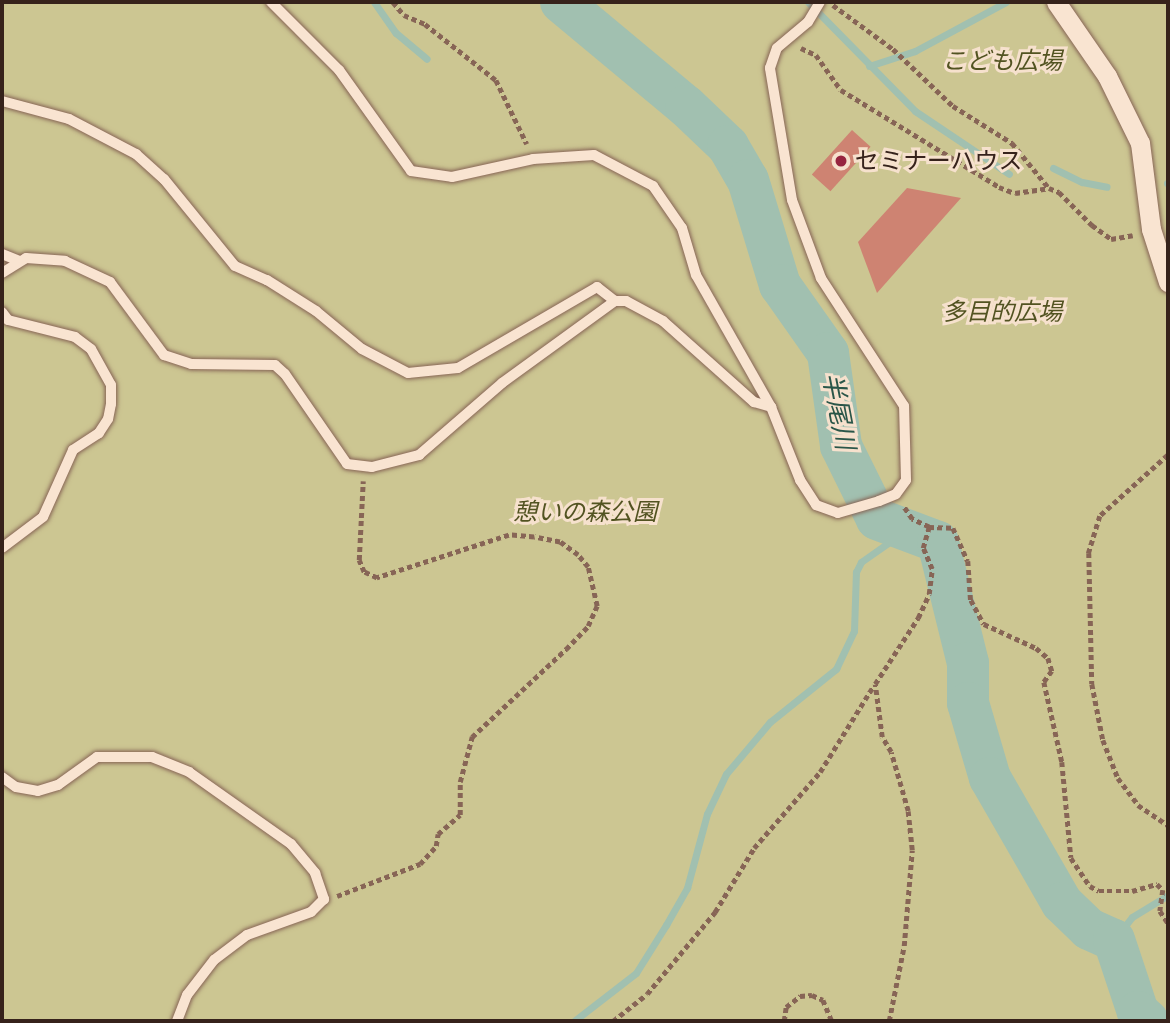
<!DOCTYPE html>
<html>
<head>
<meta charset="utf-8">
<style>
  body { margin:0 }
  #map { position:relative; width:1170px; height:1023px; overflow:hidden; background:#efd4bd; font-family:"IBM Plex Serif","Noto Sans JP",serif }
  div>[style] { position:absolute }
  .green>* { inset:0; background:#ccc692; transform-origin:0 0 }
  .stream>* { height:7px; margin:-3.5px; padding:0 3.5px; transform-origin:3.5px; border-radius:3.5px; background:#a1c0b0 }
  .river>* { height:42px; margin:-21px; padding:0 21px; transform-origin:21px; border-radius:21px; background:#a1c0b0 }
  .building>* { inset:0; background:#ce8372; transform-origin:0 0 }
  .path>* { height:4.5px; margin-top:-2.25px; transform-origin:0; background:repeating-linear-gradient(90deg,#876556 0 5px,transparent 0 8.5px) }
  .roads { filter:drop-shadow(0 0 2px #876556) drop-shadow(0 0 2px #876556) }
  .service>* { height:10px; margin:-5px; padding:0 5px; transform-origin:5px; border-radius:5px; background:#f9e4d1 }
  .minor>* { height:19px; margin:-9.5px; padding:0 9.5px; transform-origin:9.5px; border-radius:9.5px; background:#f9e4d1 }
  .dots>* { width:19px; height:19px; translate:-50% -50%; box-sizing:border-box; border:4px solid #f6e1cd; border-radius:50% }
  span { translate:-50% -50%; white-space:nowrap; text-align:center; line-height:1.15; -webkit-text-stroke:6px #f6e1cd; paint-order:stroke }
  .park-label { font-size:24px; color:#525321; font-style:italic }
  .poi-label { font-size:24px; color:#36221b }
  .left { translate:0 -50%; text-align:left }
  .water-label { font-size:26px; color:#2a5649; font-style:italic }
  .frame { position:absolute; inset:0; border:4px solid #36221b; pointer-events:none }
</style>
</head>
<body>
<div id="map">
  <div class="green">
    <div style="left:2px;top:2px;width:1166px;height:1019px"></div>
  </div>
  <div class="stream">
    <div style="left:374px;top:2px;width:38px;rotate:55deg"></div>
    <div style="left:396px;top:33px;width:40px;rotate:40deg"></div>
    <div style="left:808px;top:2px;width:153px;rotate:45.5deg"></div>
    <div style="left:915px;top:111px;width:113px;rotate:33.8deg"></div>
    <div style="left:869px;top:66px;width:48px;rotate:-18.1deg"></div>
    <div style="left:915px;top:51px;width:103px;rotate:-28.3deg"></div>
    <div style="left:1053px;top:168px;width:32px;rotate:26deg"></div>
    <div style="left:1082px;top:182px;width:25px;rotate:11deg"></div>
    <div style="left:1167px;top:183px;width:1px"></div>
    <div style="left:1114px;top:940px;width:29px;rotate:-52deg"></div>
    <div style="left:1132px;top:917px;width:42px;rotate:-31.4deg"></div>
    <div style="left:574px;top:1021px;width:78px;rotate:-37.7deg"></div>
    <div style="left:636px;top:973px;width:57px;rotate:-58deg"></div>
    <div style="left:666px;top:925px;width:43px;rotate:-60.4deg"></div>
    <div style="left:687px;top:888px;width:77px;rotate:-74.9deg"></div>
    <div style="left:707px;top:814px;width:44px;rotate:-64.6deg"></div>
    <div style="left:726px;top:774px;width:68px;rotate:-49.8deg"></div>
    <div style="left:770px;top:722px;width:85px;rotate:-38.8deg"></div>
    <div style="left:836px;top:669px;width:42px;rotate:-64.7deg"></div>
    <div style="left:854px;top:631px;width:59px;rotate:-88.1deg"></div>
    <div style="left:856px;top:572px;width:11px;rotate:-63deg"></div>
    <div style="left:861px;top:562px;width:45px;rotate:-35.1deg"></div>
    <div style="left:898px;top:536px;width:10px;rotate:-119deg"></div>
  </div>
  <div class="river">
    <div style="left:561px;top:2px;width:163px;rotate:39.8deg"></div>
    <div style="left:686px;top:106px;width:58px;rotate:43.6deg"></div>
    <div style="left:728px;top:146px;width:39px;rotate:60deg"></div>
    <div style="left:748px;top:180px;width:110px;rotate:73.1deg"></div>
    <div style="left:780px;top:285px;width:83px;rotate:54.8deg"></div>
    <div style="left:828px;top:353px;width:94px;rotate:82deg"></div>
    <div style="left:841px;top:446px;width:81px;rotate:63.7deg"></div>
    <div style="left:877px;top:519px;width:65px;rotate:20.7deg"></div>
    <div style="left:938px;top:542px;width:125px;rotate:76.1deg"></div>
    <div style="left:968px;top:663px;width:40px;rotate:90deg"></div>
    <div style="left:968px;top:703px;width:78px;rotate:73.7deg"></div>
    <div style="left:990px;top:778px;width:144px;rotate:60.1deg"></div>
    <div style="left:1062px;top:903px;width:37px;rotate:44deg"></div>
    <div style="left:1089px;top:929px;width:27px;rotate:24deg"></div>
    <div style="left:1114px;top:940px;width:76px;rotate:71.6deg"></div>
    <div style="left:1138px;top:1012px;width:13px;rotate:42deg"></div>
  </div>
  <div class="building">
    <div style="left:852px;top:130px;width:25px;height:60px;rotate:42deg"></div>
    <div style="clip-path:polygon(907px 188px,961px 198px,877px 293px,858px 242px)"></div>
  </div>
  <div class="path">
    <div style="left:393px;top:2px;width:17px;rotate:50deg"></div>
    <div style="left:404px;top:15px;width:23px;rotate:23deg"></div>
    <div style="left:425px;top:24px;width:90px;rotate:38.3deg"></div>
    <div style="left:496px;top:80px;width:71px;rotate:64.2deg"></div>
    <div style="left:833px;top:5px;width:74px;rotate:36.3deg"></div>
    <div style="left:893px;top:49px;width:83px;rotate:43.5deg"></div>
    <div style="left:953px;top:106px;width:70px;rotate:32.1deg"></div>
    <div style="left:1012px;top:143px;width:58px;rotate:50.6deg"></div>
    <div style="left:1049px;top:188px;width:11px;rotate:22deg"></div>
    <div style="left:1059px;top:192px;width:47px;rotate:45deg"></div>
    <div style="left:1092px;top:225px;width:24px;rotate:36deg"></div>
    <div style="left:1111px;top:239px;width:22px;rotate:-10deg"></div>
    <div style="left:801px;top:48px;width:17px;rotate:25deg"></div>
    <div style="left:816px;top:55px;width:43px;rotate:54.5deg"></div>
    <div style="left:841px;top:90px;width:185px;rotate:31.5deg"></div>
    <div style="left:999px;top:187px;width:17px;rotate:21deg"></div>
    <div style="left:1015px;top:193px;width:34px;rotate:-8deg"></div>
    <div style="left:1168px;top:455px;width:91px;rotate:138.1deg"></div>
    <div style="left:1100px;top:516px;width:39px;rotate:107deg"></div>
    <div style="left:1089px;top:553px;width:131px;rotate:88.7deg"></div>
    <div style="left:1092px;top:684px;width:57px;rotate:78.9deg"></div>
    <div style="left:1103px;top:740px;width:41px;rotate:68.5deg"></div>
    <div style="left:1118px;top:778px;width:34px;rotate:53deg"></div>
    <div style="left:1138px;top:805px;width:36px;rotate:34deg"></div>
    <div style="left:929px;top:527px;width:24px;rotate:2deg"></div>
    <div style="left:953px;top:528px;width:36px;rotate:66deg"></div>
    <div style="left:968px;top:561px;width:39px;rotate:86deg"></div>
    <div style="left:971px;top:600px;width:27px;rotate:62deg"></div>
    <div style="left:984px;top:624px;width:57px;rotate:24.8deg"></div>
    <div style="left:1036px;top:648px;width:16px;rotate:40deg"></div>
    <div style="left:1048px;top:658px;width:14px;rotate:73deg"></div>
    <div style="left:1052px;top:671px;width:14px;rotate:126deg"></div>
    <div style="left:1044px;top:682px;width:82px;rotate:77.3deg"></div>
    <div style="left:1062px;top:762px;width:96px;rotate:84.6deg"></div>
    <div style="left:1071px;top:858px;width:34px;rotate:56deg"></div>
    <div style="left:1090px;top:886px;width:10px;rotate:29deg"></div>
    <div style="left:1099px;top:891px;width:33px"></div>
    <div style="left:1132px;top:891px;width:26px;rotate:-16deg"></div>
    <div style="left:1157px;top:884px;width:8px;rotate:45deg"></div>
    <div style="left:1163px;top:890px;width:21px;rotate:98deg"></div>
    <div style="left:1160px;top:911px;width:14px;rotate:56deg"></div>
    <div style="left:337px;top:896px;width:89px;rotate:-21.1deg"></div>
    <div style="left:420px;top:864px;width:24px;rotate:-48deg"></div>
    <div style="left:436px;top:846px;width:12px;rotate:-81deg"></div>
    <div style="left:438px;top:834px;width:29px;rotate:-41deg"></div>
    <div style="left:460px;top:815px;width:33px;rotate:-90deg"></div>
    <div style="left:460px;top:782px;width:47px;rotate:-75.1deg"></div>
    <div style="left:472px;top:737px;width:129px;rotate:-43.1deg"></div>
    <div style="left:566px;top:649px;width:32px;rotate:-46deg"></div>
    <div style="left:588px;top:626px;width:22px;rotate:-66deg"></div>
    <div style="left:597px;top:606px;width:40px;rotate:-103deg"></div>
    <div style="left:588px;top:567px;width:16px;rotate:-130deg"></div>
    <div style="left:578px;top:555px;width:22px;rotate:-144deg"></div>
    <div style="left:560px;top:542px;width:26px;rotate:-169deg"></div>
    <div style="left:534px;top:537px;width:25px;rotate:-175deg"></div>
    <div style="left:509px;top:535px;width:139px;rotate:162deg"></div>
    <div style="left:377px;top:578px;width:14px;rotate:-155deg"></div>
    <div style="left:364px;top:572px;width:13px;rotate:-113deg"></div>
    <div style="left:359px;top:560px;width:79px;rotate:-87.1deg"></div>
    <div style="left:613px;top:1021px;width:43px;rotate:-38.5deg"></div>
    <div style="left:647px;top:994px;width:107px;rotate:-50.3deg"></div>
    <div style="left:715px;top:912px;width:75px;rotate:-58.6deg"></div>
    <div style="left:754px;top:848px;width:101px;rotate:-49deg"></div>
    <div style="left:820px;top:772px;width:102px;rotate:-58.2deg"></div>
    <div style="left:784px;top:1021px;width:14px;rotate:-82deg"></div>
    <div style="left:786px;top:1007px;width:18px;rotate:-38deg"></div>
    <div style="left:800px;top:996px;width:12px;rotate:-5deg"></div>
    <div style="left:812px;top:995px;width:12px;rotate:24deg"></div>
    <div style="left:823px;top:1000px;width:23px;rotate:67deg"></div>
    <div style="left:889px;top:1021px;width:76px;rotate:-78.7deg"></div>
    <div style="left:904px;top:946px;width:96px;rotate:-85.2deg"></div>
    <div style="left:912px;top:850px;width:39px;rotate:-96deg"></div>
    <div style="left:908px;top:811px;width:61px;rotate:-106.1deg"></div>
    <div style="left:891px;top:752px;width:17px;rotate:-121deg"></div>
    <div style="left:882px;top:737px;width:53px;rotate:-97.5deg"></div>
    <div style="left:875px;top:684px;width:79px;rotate:-56.9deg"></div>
    <div style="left:918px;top:618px;width:26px;rotate:-65deg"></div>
    <div style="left:929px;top:594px;width:25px;rotate:-83deg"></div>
    <div style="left:932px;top:569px;width:23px;rotate:-113deg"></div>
    <div style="left:923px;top:548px;width:22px;rotate:-74deg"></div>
    <div style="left:929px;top:527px;width:19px;rotate:-155deg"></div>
    <div style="left:912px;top:519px;width:14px;rotate:-124deg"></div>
  </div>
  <div class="roads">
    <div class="service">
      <div style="left:271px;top:2px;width:96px;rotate:45deg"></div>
      <div style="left:339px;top:70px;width:124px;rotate:54.5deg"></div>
      <div style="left:411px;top:171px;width:41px;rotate:8.3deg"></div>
      <div style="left:452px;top:177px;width:83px;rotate:-12.5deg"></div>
      <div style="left:533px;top:159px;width:61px;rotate:-3.8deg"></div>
      <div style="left:594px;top:155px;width:67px;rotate:27.7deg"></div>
      <div style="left:653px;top:186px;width:51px;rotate:55.4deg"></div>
      <div style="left:682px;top:228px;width:49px;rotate:73.4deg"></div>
      <div style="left:696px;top:275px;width:152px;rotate:60.4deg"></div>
      <div style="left:2px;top:101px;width:69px;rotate:15deg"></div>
      <div style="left:69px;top:119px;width:76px;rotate:27.6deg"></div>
      <div style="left:136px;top:154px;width:38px;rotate:42deg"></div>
      <div style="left:164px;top:179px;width:112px;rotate:50.8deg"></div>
      <div style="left:235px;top:266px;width:35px;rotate:24deg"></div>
      <div style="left:267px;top:280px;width:58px;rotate:32.3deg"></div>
      <div style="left:316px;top:311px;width:60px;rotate:39.6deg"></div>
      <div style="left:362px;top:349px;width:52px;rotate:27.6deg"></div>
      <div style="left:408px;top:373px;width:50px;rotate:-5.7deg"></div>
      <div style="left:458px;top:368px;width:161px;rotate:-30.2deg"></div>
      <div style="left:597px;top:287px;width:23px;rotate:38deg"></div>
      <div style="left:2px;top:254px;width:18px;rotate:22deg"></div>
      <div style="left:2px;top:273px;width:28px;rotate:-32deg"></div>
      <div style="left:26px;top:258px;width:39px;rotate:4deg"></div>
      <div style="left:65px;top:261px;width:50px;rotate:25deg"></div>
      <div style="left:110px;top:282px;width:91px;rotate:53.5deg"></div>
      <div style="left:164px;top:355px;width:28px;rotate:18deg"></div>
      <div style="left:191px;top:364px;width:84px;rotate:0.7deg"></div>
      <div style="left:275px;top:365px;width:13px;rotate:42deg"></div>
      <div style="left:285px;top:374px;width:109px;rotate:55.4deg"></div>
      <div style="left:347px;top:464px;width:25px;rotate:7deg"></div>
      <div style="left:372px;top:467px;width:49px;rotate:-14.3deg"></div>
      <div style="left:419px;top:455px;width:110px;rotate:-40.9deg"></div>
      <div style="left:502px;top:383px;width:140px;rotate:-36deg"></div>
      <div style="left:615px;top:301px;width:11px"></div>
      <div style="left:626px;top:301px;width:42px;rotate:28.4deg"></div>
      <div style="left:663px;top:321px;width:122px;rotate:41.7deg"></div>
      <div style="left:754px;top:402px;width:18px;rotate:16deg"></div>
      <div style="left:771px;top:407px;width:79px;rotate:68.3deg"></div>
      <div style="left:800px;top:480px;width:30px;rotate:57deg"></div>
      <div style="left:816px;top:505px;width:23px;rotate:20deg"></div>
      <div style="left:838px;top:513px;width:43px;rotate:-16.3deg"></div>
      <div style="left:879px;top:501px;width:18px;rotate:-22deg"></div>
      <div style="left:896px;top:494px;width:17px;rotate:-54deg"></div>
      <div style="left:906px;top:480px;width:74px;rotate:-91.5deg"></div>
      <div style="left:904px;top:406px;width:153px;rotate:-123deg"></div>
      <div style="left:821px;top:278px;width:83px;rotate:-110.4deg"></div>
      <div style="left:792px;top:200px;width:134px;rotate:-99.5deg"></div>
      <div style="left:770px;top:68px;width:21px;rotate:-71deg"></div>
      <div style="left:777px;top:48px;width:40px;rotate:-40deg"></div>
      <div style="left:808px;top:22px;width:23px;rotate:-59deg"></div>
      <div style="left:2px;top:312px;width:10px;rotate:53deg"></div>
      <div style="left:8px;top:320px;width:69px;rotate:14.2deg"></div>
      <div style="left:75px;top:337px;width:20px;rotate:37deg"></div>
      <div style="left:91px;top:349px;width:41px;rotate:60.9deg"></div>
      <div style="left:111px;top:385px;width:19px;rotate:90deg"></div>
      <div style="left:111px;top:404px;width:15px;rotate:101deg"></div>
      <div style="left:108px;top:419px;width:17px;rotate:123deg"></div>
      <div style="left:99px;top:433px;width:31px;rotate:147deg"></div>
      <div style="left:73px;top:450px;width:73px;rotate:114.1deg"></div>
      <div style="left:43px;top:517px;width:51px;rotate:142.9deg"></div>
      <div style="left:2px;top:777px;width:17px;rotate:36deg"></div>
      <div style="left:16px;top:787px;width:22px;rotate:10deg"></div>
      <div style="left:38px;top:791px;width:21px;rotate:-17deg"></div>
      <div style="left:58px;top:785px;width:48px;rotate:-35.7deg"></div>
      <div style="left:97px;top:757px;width:55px"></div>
      <div style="left:152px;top:757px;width:40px;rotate:22deg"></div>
      <div style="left:189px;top:772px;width:125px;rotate:35.2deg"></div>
      <div style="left:291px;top:844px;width:38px;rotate:50deg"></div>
      <div style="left:315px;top:873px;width:28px;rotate:71deg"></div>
      <div style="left:324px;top:899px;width:18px;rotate:135deg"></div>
      <div style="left:311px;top:912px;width:68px;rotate:160.2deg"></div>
      <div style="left:247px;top:935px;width:41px;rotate:142.9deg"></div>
      <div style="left:214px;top:960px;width:44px;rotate:127.6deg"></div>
      <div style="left:187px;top:995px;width:28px;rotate:111deg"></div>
    </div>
    <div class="minor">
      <div style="left:1056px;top:2px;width:90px;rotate:55.4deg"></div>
      <div style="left:1107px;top:76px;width:75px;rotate:63.8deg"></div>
      <div style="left:1140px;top:143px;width:87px;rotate:82.7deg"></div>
      <div style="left:1151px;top:229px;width:56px;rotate:72.2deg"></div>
    </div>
  </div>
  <div class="dots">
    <div style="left:841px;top:161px;background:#972540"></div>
  </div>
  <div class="park-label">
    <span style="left:1002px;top:61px">こども広場</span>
    <span style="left:1002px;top:312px">多目的広場</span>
    <span style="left:585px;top:512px">憩いの森公園</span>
  </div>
  <div class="poi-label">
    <span class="left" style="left:855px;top:161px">セミナーハウス</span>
  </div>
  <div class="water-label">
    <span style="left:839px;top:411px;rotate:79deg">半尾川</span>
  </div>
  <div class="frame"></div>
</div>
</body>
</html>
